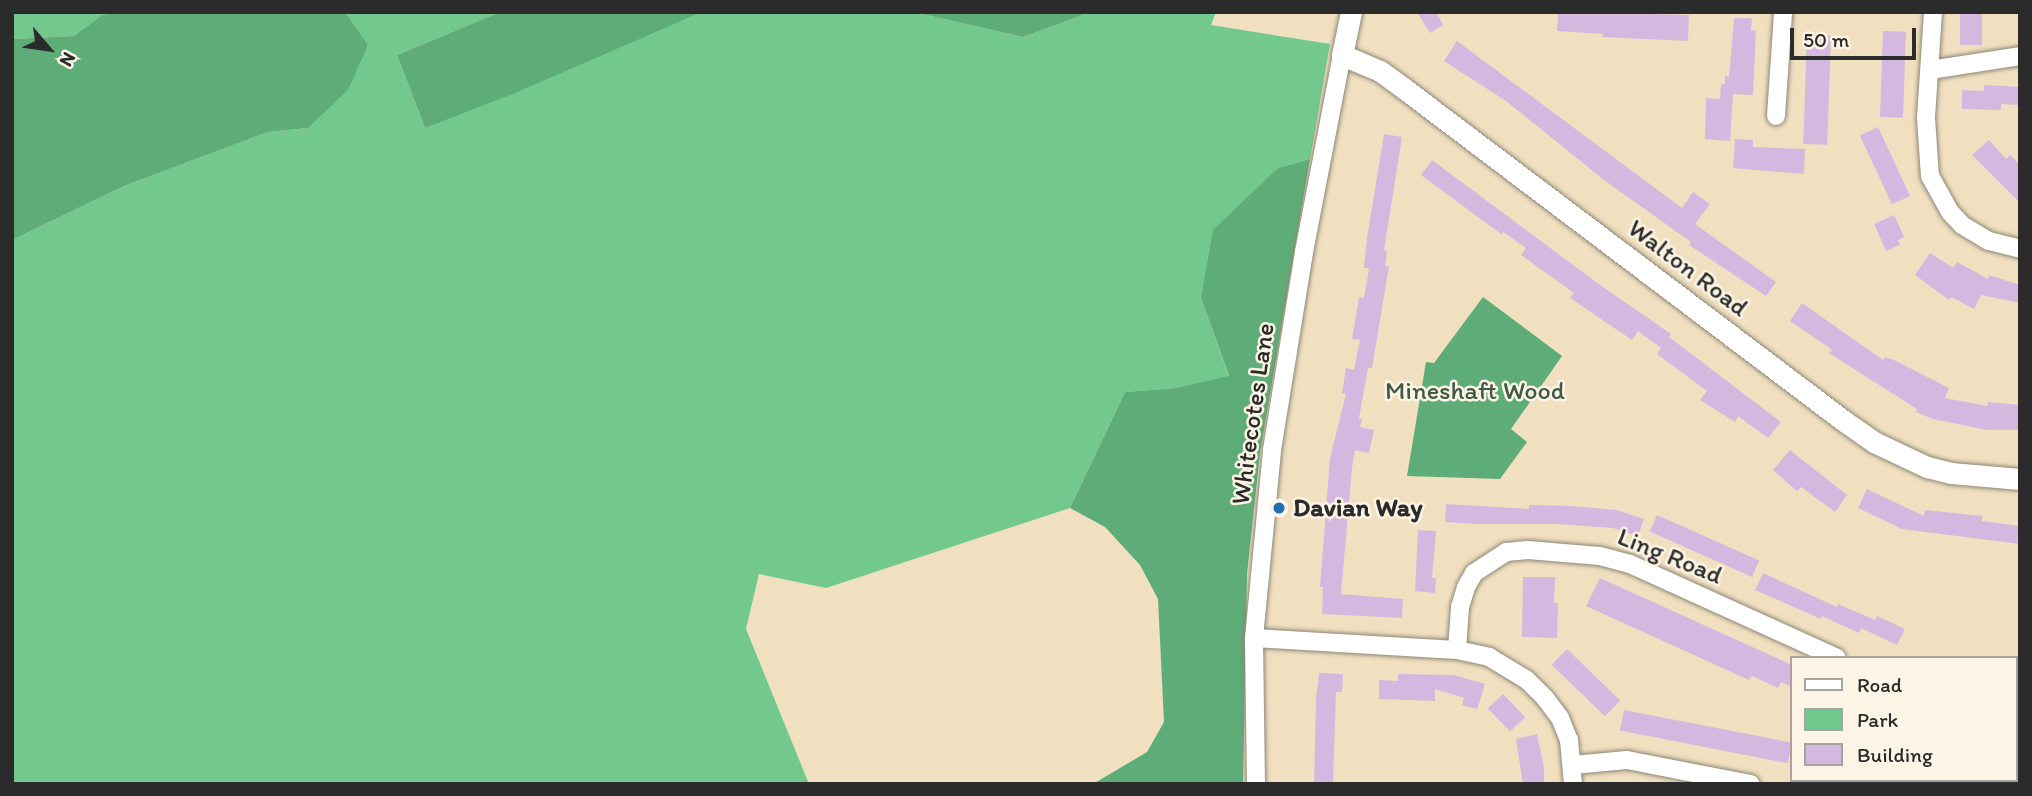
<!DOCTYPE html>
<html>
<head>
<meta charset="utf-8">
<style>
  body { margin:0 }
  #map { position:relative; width:2032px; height:796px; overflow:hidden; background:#f0e0c0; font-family:Itim,sans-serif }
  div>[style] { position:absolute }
  .green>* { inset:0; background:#73c98d }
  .forest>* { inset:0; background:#5ead78 }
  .building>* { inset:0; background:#d5b8e0; transform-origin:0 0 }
  .roads { filter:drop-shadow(0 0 2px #8e8676) drop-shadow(0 0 2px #8e8676) }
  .minor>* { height:18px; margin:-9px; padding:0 9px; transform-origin:9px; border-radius:9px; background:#fff }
  .major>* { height:21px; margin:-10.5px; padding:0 10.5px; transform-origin:10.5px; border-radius:10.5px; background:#fff }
  .dots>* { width:19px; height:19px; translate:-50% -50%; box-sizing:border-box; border:4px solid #fcf5e5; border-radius:50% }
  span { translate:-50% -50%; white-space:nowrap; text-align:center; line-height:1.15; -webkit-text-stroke:5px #fcf5e5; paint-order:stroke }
  .street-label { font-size:26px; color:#2b2b2b }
  .park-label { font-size:26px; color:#415a48 }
  .poi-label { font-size:26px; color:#2b2b2b; font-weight:700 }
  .left { translate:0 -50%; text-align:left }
  .frame { position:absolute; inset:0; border:14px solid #2b2b2b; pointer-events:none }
  .legend { position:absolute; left:1790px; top:656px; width:228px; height:126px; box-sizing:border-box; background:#fcf5e5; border:2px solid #a8a49b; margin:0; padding:9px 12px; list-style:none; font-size:21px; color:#2b2b2b }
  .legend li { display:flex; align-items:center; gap:14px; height:35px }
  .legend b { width:35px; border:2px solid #a8a49b }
  .north { position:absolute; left:14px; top:14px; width:70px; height:70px; -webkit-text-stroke:5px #fcf5e5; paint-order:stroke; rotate:119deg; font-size:19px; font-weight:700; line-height:28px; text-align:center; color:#2b2b2b }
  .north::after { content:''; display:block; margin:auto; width:24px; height:32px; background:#2b2b2b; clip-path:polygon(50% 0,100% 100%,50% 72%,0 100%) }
  .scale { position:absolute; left:1790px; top:28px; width:126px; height:32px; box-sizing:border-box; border:4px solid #2b2b2b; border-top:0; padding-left:9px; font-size:21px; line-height:24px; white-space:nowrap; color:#2b2b2b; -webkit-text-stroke:5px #fcf5e5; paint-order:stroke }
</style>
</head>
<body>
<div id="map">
  <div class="green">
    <div style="clip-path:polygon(12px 12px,117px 12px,102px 15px,74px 36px,12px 39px)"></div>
    <div style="clip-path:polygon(345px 12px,500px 12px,397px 55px,425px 128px,702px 12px,913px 12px,1023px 37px,1091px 12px,1216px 12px,1211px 25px,1330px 44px,1310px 159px,1278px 168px,1201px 298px,1229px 377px,1176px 388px,1125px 392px,1070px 508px,826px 588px,759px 574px,746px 629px,809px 784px,12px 784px,12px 240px,124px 186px,268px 132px,308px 128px,368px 46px)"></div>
  </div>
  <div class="forest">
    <div style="clip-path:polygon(117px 12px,345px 12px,368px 45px,348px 90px,308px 128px,268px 132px,124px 186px,12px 240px,12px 39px,74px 36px,102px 15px)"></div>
    <div style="clip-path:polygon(500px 12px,702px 12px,515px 93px,425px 128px,397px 55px)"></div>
    <div style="clip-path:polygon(913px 12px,1091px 12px,1023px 37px)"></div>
    <div style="clip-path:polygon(1310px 159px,1260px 453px,1247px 574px,1243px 784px,1093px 784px,1147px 752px,1164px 722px,1158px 599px,1140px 565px,1105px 527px,1070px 508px,1125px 392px,1176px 388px,1229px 376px,1201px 298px,1213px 230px,1278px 168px)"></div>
    <div style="clip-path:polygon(1483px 297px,1562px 356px,1511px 429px,1527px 442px,1500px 479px,1407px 476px,1426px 362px,1434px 363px)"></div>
  </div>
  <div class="building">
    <div style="clip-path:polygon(1417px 12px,1436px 12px,1443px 25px,1430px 33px)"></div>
    <div style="clip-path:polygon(1558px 12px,1689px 15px,1688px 41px,1602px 37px,1603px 34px,1557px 31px)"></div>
    <div style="left:1960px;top:12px;width:22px;height:33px"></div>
    <div style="clip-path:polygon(1734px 18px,1752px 18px,1751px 30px,1756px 31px,1753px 95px,1733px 94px,1730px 141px,1705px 139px,1706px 98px,1720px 99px,1721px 84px,1725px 84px,1725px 76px,1729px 77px)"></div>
    <div style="left:1883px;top:31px;width:23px;height:86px;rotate:2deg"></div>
    <div style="left:1807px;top:35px;width:24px;height:109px;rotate:2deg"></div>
    <div style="clip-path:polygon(1457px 41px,1682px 208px,1693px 192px,1710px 204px,1695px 224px,1776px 282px,1766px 296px,1689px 245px,1691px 242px,1604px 180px,1506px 101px,1444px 61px)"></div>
    <div style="clip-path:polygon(1984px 85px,2020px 87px,2020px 105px,2001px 104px,2001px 110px,1962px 109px,1962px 90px,1984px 91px)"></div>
    <div style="left:1878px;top:127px;width:76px;height:20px;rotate:65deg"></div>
    <div style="clip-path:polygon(1384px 134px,1402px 137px,1384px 250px,1387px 251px,1385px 266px,1389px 266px,1372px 368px,1368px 368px,1359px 418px,1362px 419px,1360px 427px,1374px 430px,1369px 453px,1355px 450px,1352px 468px,1341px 594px,1403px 599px,1402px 618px,1322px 614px,1323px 587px,1320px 587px,1330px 458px,1346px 394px,1342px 393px,1346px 368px,1354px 370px,1360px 340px,1352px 339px,1359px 297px,1364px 298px,1369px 268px,1364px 268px,1367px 238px)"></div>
    <div style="clip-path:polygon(1735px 139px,1753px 140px,1753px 147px,1805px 149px,1804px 174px,1733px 168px)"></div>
    <div style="clip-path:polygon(1989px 140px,2006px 159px,2010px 155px,2020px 165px,2020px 203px,1972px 155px)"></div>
    <div style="clip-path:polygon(1432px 160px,1600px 285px,1671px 334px,1669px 337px,1781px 422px,1768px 438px,1738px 416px,1735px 422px,1700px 400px,1707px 391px,1657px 354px,1661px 348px,1638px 331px,1632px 340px,1570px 298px,1574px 293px,1521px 255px,1526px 248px,1503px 232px,1501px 234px,1421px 175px)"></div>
    <div style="clip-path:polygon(1894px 215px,1904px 237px,1898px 240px,1900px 245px,1886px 251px,1874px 224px)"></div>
    <div style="clip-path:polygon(1930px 253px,1953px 268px,1957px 262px,1988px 279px,1989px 275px,2020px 285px,2020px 303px,1981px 295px,1974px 309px,1951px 297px,1949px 300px,1915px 275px)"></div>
    <div style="clip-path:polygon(1802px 303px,1883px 360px,1885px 357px,1892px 359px,1949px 388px,1945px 398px,1987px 406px,1988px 402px,2020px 405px,2020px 430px,1987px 430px,1933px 419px,1916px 412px,1917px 409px,1829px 353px,1832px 350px,1828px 347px,1790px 321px)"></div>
    <div style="clip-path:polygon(1790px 450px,1847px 495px,1835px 512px,1801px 487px,1797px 491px,1773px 470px)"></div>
    <div style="clip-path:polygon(1867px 489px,1924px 516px,1925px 510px,1982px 516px,1982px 521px,2020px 526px,2020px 544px,1902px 529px,1858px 508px)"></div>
    <div style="clip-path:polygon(1446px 504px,1529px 509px,1529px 505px,1571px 506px,1617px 510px,1644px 519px,1638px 536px,1613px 528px,1558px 524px,1475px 524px,1445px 522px)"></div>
    <div style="left:1657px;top:515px;width:112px;height:18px;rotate:24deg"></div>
    <div style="clip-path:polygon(1418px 530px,1436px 531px,1432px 578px,1436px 578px,1435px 593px,1415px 591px)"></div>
    <div style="clip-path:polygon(1763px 573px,1837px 607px,1838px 604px,1875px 620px,1877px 616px,1905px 629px,1897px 645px,1861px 628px,1859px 633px,1822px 616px,1821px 619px,1755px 590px)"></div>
    <div style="clip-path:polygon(1523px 577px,1555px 577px,1554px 603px,1558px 603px,1557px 638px,1522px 637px)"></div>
    <div style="clip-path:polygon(1600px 578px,1792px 665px,1792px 687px,1781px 682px,1778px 688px,1752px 676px,1749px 680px,1586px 606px)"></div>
    <div style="left:1567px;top:649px;width:74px;height:22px;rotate:44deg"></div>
    <div style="clip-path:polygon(1319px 673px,1343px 674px,1342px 692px,1336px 692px,1333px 784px,1314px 784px,1316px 699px)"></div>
    <div style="clip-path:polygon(1398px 674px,1454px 675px,1485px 684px,1477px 709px,1462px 705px,1464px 698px,1435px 689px,1435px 701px,1379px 699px,1379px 680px,1398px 681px)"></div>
    <div style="left:1503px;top:694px;width:32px;height:21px;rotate:46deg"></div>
    <div style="left:1624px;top:710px;width:171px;height:21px;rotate:11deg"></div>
    <div style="clip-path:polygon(1537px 734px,1544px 767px,1544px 784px,1523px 784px,1516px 739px)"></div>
  </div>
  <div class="roads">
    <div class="minor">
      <div style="left:1933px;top:12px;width:106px;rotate:93.8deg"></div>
      <div style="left:1926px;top:118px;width:58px;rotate:86.1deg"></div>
      <div style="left:1930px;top:176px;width:41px;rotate:60.9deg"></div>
      <div style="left:1950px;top:212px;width:18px;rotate:47deg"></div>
      <div style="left:1962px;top:225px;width:31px;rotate:31deg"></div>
      <div style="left:1989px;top:241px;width:32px;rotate:14deg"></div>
      <div style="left:1930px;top:70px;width:91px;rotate:-8.8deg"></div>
      <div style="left:1776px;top:116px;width:104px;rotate:-86.1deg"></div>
      <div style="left:1254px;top:638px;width:203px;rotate:3.4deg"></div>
      <div style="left:1457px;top:650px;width:33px;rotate:12deg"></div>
      <div style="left:1489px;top:657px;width:44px;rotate:31.2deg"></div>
      <div style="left:1527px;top:680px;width:25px;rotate:45deg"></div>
      <div style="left:1545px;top:698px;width:25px;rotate:53deg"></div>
      <div style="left:1560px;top:718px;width:24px;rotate:68deg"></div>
      <div style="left:1569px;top:740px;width:44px;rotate:84.8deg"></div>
      <div style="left:1457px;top:650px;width:43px;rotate:-86deg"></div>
      <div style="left:1460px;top:607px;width:21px;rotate:-73deg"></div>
      <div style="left:1466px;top:587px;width:16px;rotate:-60deg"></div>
      <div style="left:1474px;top:573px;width:38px;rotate:-33deg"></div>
      <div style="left:1506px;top:552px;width:22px;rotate:-5deg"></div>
      <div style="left:1528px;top:550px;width:72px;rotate:4.8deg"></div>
      <div style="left:1600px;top:556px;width:31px;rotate:15deg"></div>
      <div style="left:1630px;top:564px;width:227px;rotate:24.4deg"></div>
      <div style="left:1573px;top:765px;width:54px;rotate:-5.3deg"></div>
      <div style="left:1627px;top:760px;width:126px;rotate:11deg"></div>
      <div style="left:1256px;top:784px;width:146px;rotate:-90.8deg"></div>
      <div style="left:1254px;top:638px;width:189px;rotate:-84.5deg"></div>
      <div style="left:1272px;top:450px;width:201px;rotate:-80.8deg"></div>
      <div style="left:1304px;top:252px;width:201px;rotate:-79.1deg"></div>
      <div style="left:1864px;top:784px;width:4px;rotate:-76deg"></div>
    </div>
    <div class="major">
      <div style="left:1351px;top:12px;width:44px;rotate:101.8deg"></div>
      <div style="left:1342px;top:55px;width:41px;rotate:22.8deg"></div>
      <div style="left:1380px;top:71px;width:32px;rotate:36deg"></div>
      <div style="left:1406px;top:90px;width:549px;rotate:37.08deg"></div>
      <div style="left:1844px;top:421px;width:37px;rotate:35deg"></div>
      <div style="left:1874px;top:442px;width:59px;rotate:25.3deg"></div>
      <div style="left:1927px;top:467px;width:25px;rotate:14deg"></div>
      <div style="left:1951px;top:473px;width:69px;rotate:5deg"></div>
    </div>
  </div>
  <div class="dots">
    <div style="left:1279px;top:508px;background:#1f6fb2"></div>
  </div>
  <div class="street-label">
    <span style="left:1688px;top:268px;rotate:37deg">Walton Road</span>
    <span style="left:1253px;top:414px;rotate:-82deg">Whitecotes Lane</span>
    <span style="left:1670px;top:556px;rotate:22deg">Ling Road</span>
  </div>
  <div class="park-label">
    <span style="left:1475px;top:391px">Mineshaft Wood</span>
  </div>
  <div class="poi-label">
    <span class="left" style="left:1293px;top:508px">Davian Way</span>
  </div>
  <div class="frame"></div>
  <ul class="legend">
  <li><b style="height:9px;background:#fff"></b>Road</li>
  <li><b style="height:19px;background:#73c98d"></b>Park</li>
  <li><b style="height:19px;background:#d5b8e0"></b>Building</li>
  </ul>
  <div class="north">N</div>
  <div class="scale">50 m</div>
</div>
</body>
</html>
